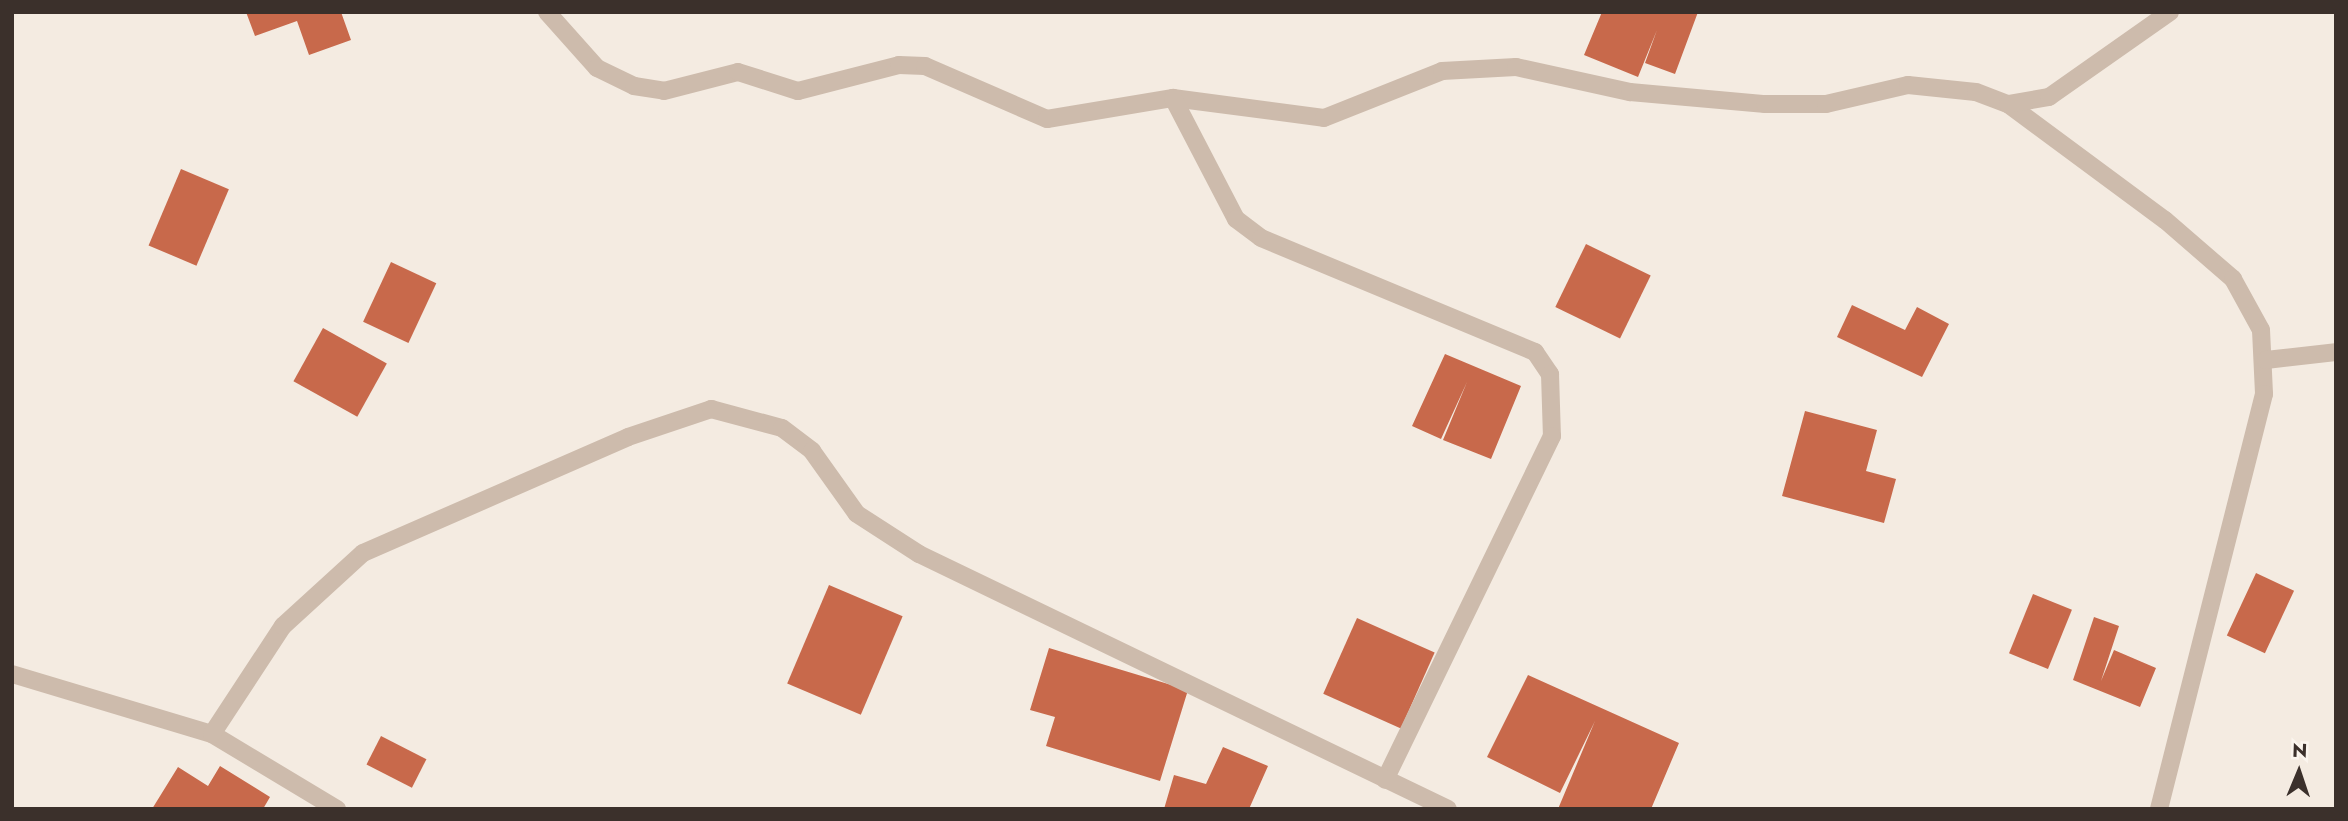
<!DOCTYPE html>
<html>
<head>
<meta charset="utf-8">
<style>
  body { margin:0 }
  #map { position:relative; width:2348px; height:821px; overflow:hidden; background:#f4ebe1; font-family:Jost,sans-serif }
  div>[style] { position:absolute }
  .building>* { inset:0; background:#c8694b; transform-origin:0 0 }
  .minor>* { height:18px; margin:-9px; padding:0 9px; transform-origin:9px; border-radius:9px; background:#cdbbac }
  span { translate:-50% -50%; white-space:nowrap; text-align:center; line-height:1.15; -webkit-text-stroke:6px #fbf5ee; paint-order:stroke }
  .frame { position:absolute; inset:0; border:14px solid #3b302b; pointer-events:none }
  .north { position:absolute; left:2264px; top:737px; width:70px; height:70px; -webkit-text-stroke:5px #fbf5ee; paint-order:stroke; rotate:2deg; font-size:19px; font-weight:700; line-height:28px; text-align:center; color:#3b302b }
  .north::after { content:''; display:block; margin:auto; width:24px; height:32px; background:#3b302b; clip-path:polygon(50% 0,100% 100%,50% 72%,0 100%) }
</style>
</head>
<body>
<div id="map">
  <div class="building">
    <div style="clip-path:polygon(246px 12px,341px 12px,351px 40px,309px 55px,297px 21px,255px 36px)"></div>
    <div style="clip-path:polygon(1602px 12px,1698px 12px,1675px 74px,1645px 63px,1657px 30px,1638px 77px,1584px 55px)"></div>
    <div style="left:181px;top:169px;width:52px;height:83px;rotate:23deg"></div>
    <div style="left:1586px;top:244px;width:72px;height:70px;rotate:26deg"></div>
    <div style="left:391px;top:262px;width:50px;height:66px;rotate:25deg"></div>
    <div style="clip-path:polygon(1852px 305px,1905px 330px,1917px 307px,1949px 324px,1922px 377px,1837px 337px)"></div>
    <div style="left:323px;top:328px;width:73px;height:61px;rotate:29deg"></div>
    <div style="clip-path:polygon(1445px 354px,1521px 386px,1491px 459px,1443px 440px,1467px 382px,1441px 439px,1412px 426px)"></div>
    <div style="clip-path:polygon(1805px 411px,1877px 430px,1866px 471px,1896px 479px,1884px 523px,1782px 496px)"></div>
    <div style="left:2256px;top:573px;width:42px;height:69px;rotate:25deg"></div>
    <div style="left:829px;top:585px;width:80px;height:107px;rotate:23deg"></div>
    <div style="left:2033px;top:594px;width:42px;height:64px;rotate:22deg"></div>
    <div style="clip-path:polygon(2094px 617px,2119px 626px,2101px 681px,2114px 650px,2156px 668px,2140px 707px,2073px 680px)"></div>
    <div style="left:1357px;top:618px;width:85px;height:83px;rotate:24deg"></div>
    <div style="clip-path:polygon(1049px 648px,1188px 690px,1160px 781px,1046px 746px,1055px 717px,1030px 710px)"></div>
    <div style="clip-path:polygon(1528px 675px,1679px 743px,1651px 809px,1558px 809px,1595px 721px,1560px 793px,1487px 757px)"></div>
    <div style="left:381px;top:736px;width:51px;height:32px;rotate:27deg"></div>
    <div style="clip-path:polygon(1223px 747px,1268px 766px,1249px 809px,1164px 809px,1174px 775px,1206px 784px)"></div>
    <div style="clip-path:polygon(220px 766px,270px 797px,263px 809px,152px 809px,178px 767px,208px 786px)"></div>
  </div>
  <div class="minor">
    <div style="left:547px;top:12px;width:75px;rotate:48.2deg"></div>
    <div style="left:597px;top:68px;width:41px;rotate:25.9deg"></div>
    <div style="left:634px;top:86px;width:30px;rotate:9deg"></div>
    <div style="left:664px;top:91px;width:76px;rotate:-14.4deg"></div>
    <div style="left:738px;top:72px;width:63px;rotate:17.6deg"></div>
    <div style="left:798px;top:91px;width:104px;rotate:-14.4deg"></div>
    <div style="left:899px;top:65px;width:26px;rotate:2deg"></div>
    <div style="left:925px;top:66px;width:133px;rotate:23.5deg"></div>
    <div style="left:1047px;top:119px;width:128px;rotate:-9.5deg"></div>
    <div style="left:1173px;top:98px;width:152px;rotate:7.5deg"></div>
    <div style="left:1324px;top:118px;width:127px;rotate:-21.7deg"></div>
    <div style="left:1442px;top:71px;width:74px;rotate:-3.1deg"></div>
    <div style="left:1516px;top:67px;width:117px;rotate:12.4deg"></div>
    <div style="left:1630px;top:92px;width:136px;rotate:5.1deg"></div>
    <div style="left:1765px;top:104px;width:61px"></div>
    <div style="left:1826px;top:104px;width:84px;rotate:-13deg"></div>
    <div style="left:1908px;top:85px;width:68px;rotate:5.9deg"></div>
    <div style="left:1976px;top:92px;width:34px;rotate:21deg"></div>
    <div style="left:2008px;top:104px;width:195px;rotate:36.5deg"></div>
    <div style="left:2165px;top:220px;width:90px;rotate:40.9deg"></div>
    <div style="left:2233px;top:279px;width:58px;rotate:61.2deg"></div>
    <div style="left:2261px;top:330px;width:64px;rotate:87.3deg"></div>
    <div style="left:2264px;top:394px;width:428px;rotate:104.2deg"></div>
    <div style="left:1173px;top:98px;width:136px;rotate:62.5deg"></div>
    <div style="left:1236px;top:219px;width:31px;rotate:37deg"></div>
    <div style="left:1261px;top:238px;width:297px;rotate:22.6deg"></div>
    <div style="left:1535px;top:352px;width:27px;rotate:56deg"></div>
    <div style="left:1550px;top:374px;width:62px;rotate:88.2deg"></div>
    <div style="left:1552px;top:436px;width:382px;rotate:115.9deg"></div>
    <div style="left:2008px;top:104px;width:42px;rotate:-9.7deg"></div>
    <div style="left:2049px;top:97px;width:148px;rotate:-35.1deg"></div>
    <div style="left:2266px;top:360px;width:70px;rotate:-6.5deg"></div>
    <div style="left:12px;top:674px;width:209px;rotate:16.7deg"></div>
    <div style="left:212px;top:734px;width:146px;rotate:31deg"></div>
    <div style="left:212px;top:734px;width:129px;rotate:-56.7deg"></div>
    <div style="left:283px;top:626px;width:108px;rotate:-42.4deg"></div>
    <div style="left:363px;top:553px;width:289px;rotate:-23.6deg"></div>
    <div style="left:628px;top:437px;width:88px;rotate:-18.6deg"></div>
    <div style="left:711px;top:409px;width:73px;rotate:15deg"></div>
    <div style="left:782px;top:428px;width:38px;rotate:37deg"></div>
    <div style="left:812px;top:451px;width:77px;rotate:54.5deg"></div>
    <div style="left:857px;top:514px;width:74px;rotate:32.8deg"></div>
    <div style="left:919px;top:554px;width:587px;rotate:25.74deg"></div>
  </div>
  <div class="frame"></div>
  <div class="north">N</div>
</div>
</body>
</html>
